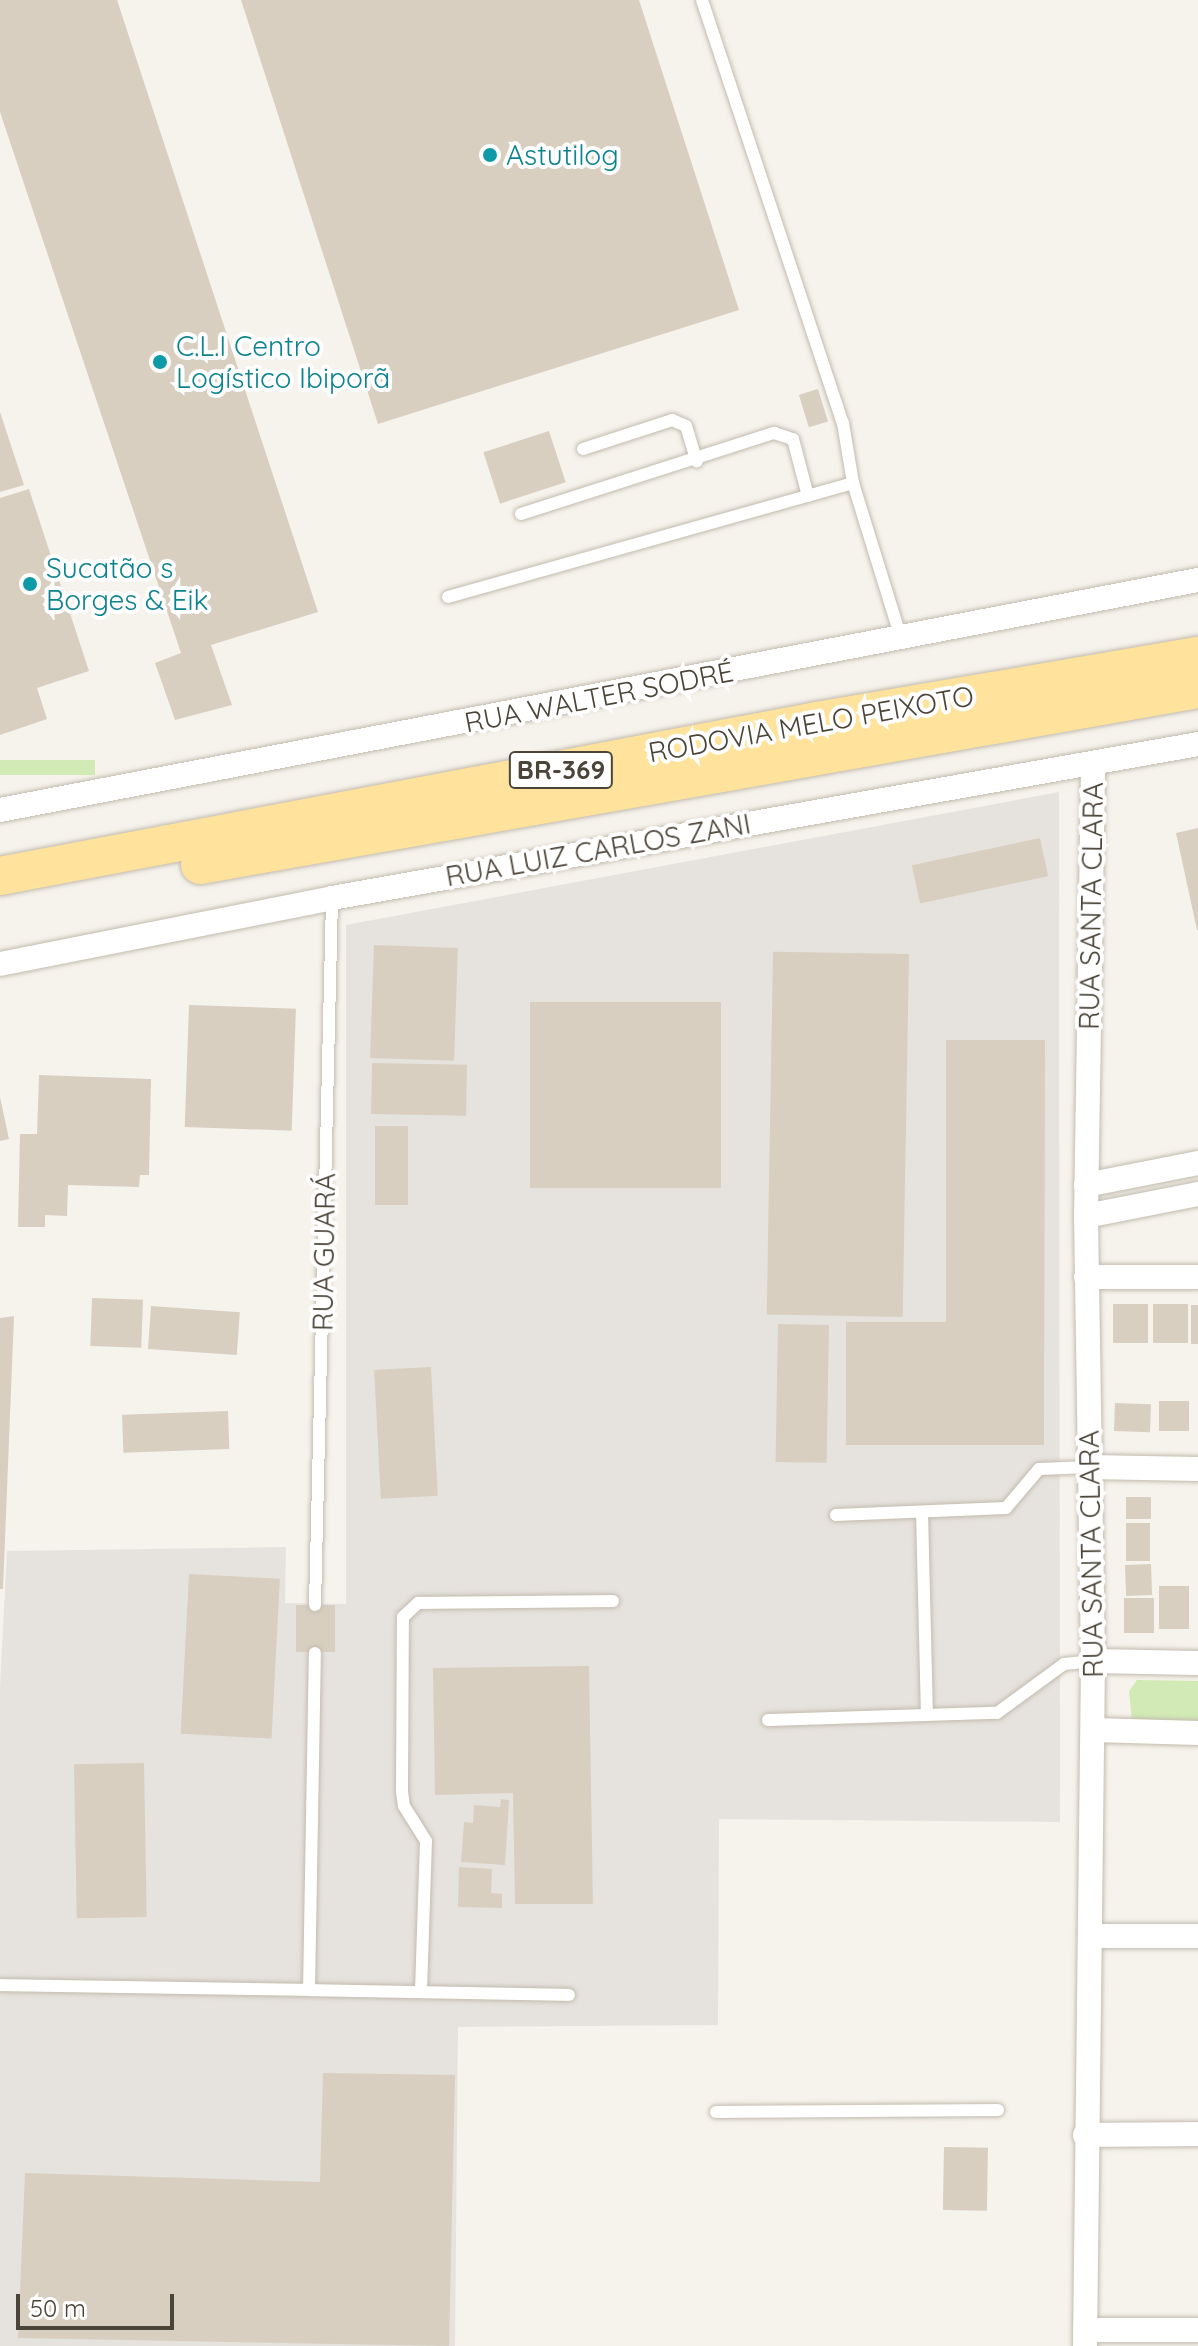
<!DOCTYPE html>
<html>
<head>
<meta charset="utf-8">
<style>
  body { margin:0 }
  #map { position:relative; width:1198px; height:2346px; overflow:hidden; background:#f6f3ec; font-family:Quicksand,sans-serif }
  div>[style] { position:absolute }
  .industrial>* { inset:0; background:#e6e2dd }
  .green>* { inset:0; background:#d2eab5; transform-origin:0 0 }
  .building>* { inset:0; background:#d8cfc1; transform-origin:0 0 }
  .roads { filter:drop-shadow(0 0 2px #c2bbae) drop-shadow(0 0 2px #c2bbae) }
  .service>* { height:12px; margin:-6px; padding:0 6px; transform-origin:6px; border-radius:6px; background:#fff }
  .minor>* { height:24px; margin:-12px; padding:0 12px; transform-origin:12px; border-radius:12px; background:#fff }
  .primary>* { height:38px; margin:-19px; padding:0 19px; transform-origin:19px; border-radius:19px; background:#ffe39c }
  .dots>* { width:22px; height:22px; translate:-50% -50%; box-sizing:border-box; border:4px solid #fff; border-radius:50% }
  span { translate:-50% -50%; white-space:nowrap; text-align:center; line-height:1.15; -webkit-text-stroke:8px #fff; paint-order:stroke }
  .shield-label span { padding:2px 6px; background:#fff; border:2px solid; border-radius:6px; -webkit-text-stroke-width:0 }
  .shield-label { font-size:26px; color:#4b4439; font-weight:700 }
  .culture-label { font-size:28px; color:#0d838f }
  .left { translate:0 -50%; text-align:left }
  .street-label { font-size:28px; color:#4b4439 }
  .scale { position:absolute; left:16px; top:2294px; width:158px; height:36px; box-sizing:border-box; border:4px solid #4b4439; border-top:0; padding-left:10px; font-size:24px; line-height:28px; white-space:nowrap; color:#4b4439; -webkit-text-stroke:6px #fff; paint-order:stroke }
</style>
</head>
<body>
<div id="map">
  <div class="industrial">
    <div style="clip-path:polygon(1059px 792px,1060px 1822px,719px 1819px,718px 2025px,458px 2027px,455px 2346px,0 2346px,0 1687px,7px 1551px,286px 1547px,285px 1603px,346px 1604px,346px 925px)"></div>
  </div>
  <div class="green">
    <div style="left:95px;top:760px;width:15px;height:96px;rotate:90deg"></div>
    <div style="clip-path:polygon(1137px 1680px,1198px 1681px,1198px 1728px,1132px 1721px,1129px 1691px)"></div>
  </div>
  <div class="building">
    <div style="clip-path:polygon(0 0,117px 0,318px 612px,211px 645px,232px 705px,175px 720px,155px 663px,181px 653px,0 112px)"></div>
    <div style="clip-path:polygon(241px 0,639px 0,739px 310px,378px 424px)"></div>
    <div style="left:818px;top:389px;width:34px;height:20px;rotate:73deg"></div>
    <div style="clip-path:polygon(0 412px,24px 485px,0 492px)"></div>
    <div style="left:549px;top:431px;width:54px;height:69px;rotate:72deg"></div>
    <div style="clip-path:polygon(29px 489px,89px 671px,37px 688px,47px 719px,0 735px,0 498px)"></div>
    <div style="clip-path:polygon(1198px 828px,1198px 930px,1197px 930px,1176px 833px)"></div>
    <div style="left:1040px;top:838px;width:39px;height:131px;rotate:78deg"></div>
    <div style="left:374px;top:945px;width:84px;height:113px;rotate:2deg"></div>
    <div style="left:909px;top:954px;width:363px;height:136px;rotate:91deg"></div>
    <div style="left:721px;top:1002px;width:186px;height:191px;rotate:90deg"></div>
    <div style="left:189px;top:1005px;width:107px;height:122px;rotate:2deg"></div>
    <div style="clip-path:polygon(946px 1040px,1045px 1040px,1044px 1445px,846px 1445px,846px 1322px,946px 1322px)"></div>
    <div style="left:372px;top:1063px;width:95px;height:51px;rotate:1deg"></div>
    <div style="clip-path:polygon(39px 1075px,151px 1079px,149px 1175px,140px 1175px,139px 1187px,68px 1185px,67px 1216px,45px 1215px,45px 1227px,18px 1227px,20px 1134px,37px 1134px)"></div>
    <div style="clip-path:polygon(0 1097px,9px 1139px,0 1141px)"></div>
    <div style="left:375px;top:1126px;width:33px;height:79px"></div>
    <div style="left:92px;top:1298px;width:51px;height:48px;rotate:2deg"></div>
    <div style="left:1113px;top:1304px;width:35px;height:39px"></div>
    <div style="left:1153px;top:1304px;width:35px;height:39px"></div>
    <div style="left:1191px;top:1305px;width:7px;height:39px"></div>
    <div style="left:151px;top:1306px;width:89px;height:43px;rotate:4deg"></div>
    <div style="clip-path:polygon(14px 1316px,3px 1589px,0 1589px,0 1318px)"></div>
    <div style="left:778px;top:1324px;width:51px;height:138px;rotate:1deg"></div>
    <div style="left:431px;top:1367px;width:129px;height:57px;rotate:87deg"></div>
    <div style="left:1159px;top:1401px;width:30px;height:30px"></div>
    <div style="left:1115px;top:1403px;width:36px;height:28px;rotate:2deg"></div>
    <div style="left:228px;top:1411px;width:38px;height:106px;rotate:88deg"></div>
    <div style="left:1126px;top:1497px;width:25px;height:22px"></div>
    <div style="left:1126px;top:1523px;width:24px;height:38px"></div>
    <div style="left:1151px;top:1564px;width:31px;height:26px;rotate:88deg"></div>
    <div style="left:189px;top:1574px;width:91px;height:160px;rotate:3deg"></div>
    <div style="left:1159px;top:1586px;width:30px;height:43px"></div>
    <div style="left:1124px;top:1598px;width:30px;height:35px"></div>
    <div style="left:335px;top:1605px;width:47px;height:39px;rotate:90deg"></div>
    <div style="clip-path:polygon(589px 1666px,593px 1904px,515px 1904px,513px 1793px,435px 1795px,433px 1668px)"></div>
    <div style="left:144px;top:1763px;width:154px;height:70px;rotate:89deg"></div>
    <div style="clip-path:polygon(501px 1799px,509px 1800px,505px 1865px,461px 1862px,464px 1822px,473px 1823px,474px 1805px,500px 1807px)"></div>
    <div style="clip-path:polygon(459px 1867px,492px 1869px,491px 1893px,502px 1894px,502px 1908px,458px 1907px)"></div>
    <div style="clip-path:polygon(323px 2073px,455px 2075px,449px 2346px,18px 2338px,25px 2173px,320px 2182px)"></div>
    <div style="left:944px;top:2147px;width:44px;height:63px;rotate:1deg"></div>
  </div>
  <div class="roads">
    <div class="service">
      <div style="left:702px;top:0;width:446px;rotate:71.6deg"></div>
      <div style="left:843px;top:423px;width:61px;rotate:80.5deg"></div>
      <div style="left:853px;top:483px;width:162px;rotate:72.8deg"></div>
      <div style="left:583px;top:449px;width:94px;rotate:-18deg"></div>
      <div style="left:672px;top:420px;width:15px;rotate:23deg"></div>
      <div style="left:686px;top:426px;width:37px;rotate:73deg"></div>
      <div style="left:521px;top:514px;width:266px;rotate:-17.8deg"></div>
      <div style="left:774px;top:433px;width:20px;rotate:18deg"></div>
      <div style="left:793px;top:439px;width:59px;rotate:75.3deg"></div>
      <div style="left:448px;top:597px;width:421px;rotate:-15.7deg"></div>
      <div style="left:922px;top:1512px;width:203px;rotate:88.6deg"></div>
      <div style="left:836px;top:1515px;width:170px;rotate:-2.4deg"></div>
      <div style="left:1006px;top:1508px;width:51px;rotate:-49.8deg"></div>
      <div style="left:1039px;top:1469px;width:50px;rotate:-2.3deg"></div>
      <div style="left:315px;top:1605px;width:707px;rotate:-88.62deg"></div>
      <div style="left:768px;top:1720px;width:229px;rotate:-1.8deg"></div>
      <div style="left:997px;top:1713px;width:83px;rotate:-36.2deg"></div>
      <div style="left:1064px;top:1664px;width:29px;rotate:-6deg"></div>
      <div style="left:0;top:1985px;width:309px;rotate:0.9deg"></div>
      <div style="left:309px;top:1990px;width:337px;rotate:-89deg"></div>
      <div style="left:309px;top:1990px;width:260px;rotate:1.1deg"></div>
      <div style="left:421px;top:1991px;width:150px;rotate:-88.1deg"></div>
      <div style="left:426px;top:1841px;width:41px;rotate:-122.2deg"></div>
      <div style="left:404px;top:1806px;width:15px;rotate:-98deg"></div>
      <div style="left:402px;top:1791px;width:174px;rotate:-89.7deg"></div>
      <div style="left:403px;top:1617px;width:21px;rotate:-43deg"></div>
      <div style="left:418px;top:1603px;width:195px;rotate:-0.6deg"></div>
      <div style="left:716px;top:2112px;width:282px;rotate:-0.4deg"></div>
    </div>
    <div class="minor">
      <div style="left:0;top:810px;width:1220px;rotate:-10.87deg"></div>
      <div style="left:0;top:964px;width:338px;rotate:-11.2deg"></div>
      <div style="left:332px;top:898px;width:880px;rotate:-10.08deg"></div>
      <div style="left:1086px;top:1185px;width:114px;rotate:-11.1deg"></div>
      <div style="left:1086px;top:1216px;width:114px;rotate:-11.1deg"></div>
      <div style="left:1086px;top:1277px;width:112px"></div>
      <div style="left:1089px;top:1467px;width:109px;rotate:1.1deg"></div>
      <div style="left:1093px;top:1661px;width:105px;rotate:1.1deg"></div>
      <div style="left:1093px;top:1730px;width:105px;rotate:1.6deg"></div>
      <div style="left:1091px;top:1936px;width:107px"></div>
      <div style="left:1085px;top:2135px;width:113px;rotate:-0.5deg"></div>
      <div style="left:1085px;top:2330px;width:113px"></div>
      <div style="left:1085px;top:2346px;width:685px;rotate:-89.33deg"></div>
      <div style="left:1093px;top:1661px;width:445px;rotate:-90.9deg"></div>
      <div style="left:1086px;top:1216px;width:453px;rotate:-89.1deg"></div>
    </div>
    <div class="primary">
      <div style="left:200px;top:865px;width:1013px;rotate:-10deg"></div>
      <div style="left:0;top:876px;width:832px;rotate:-10.74deg"></div>
      <div style="left:817px;top:721px;width:387px;rotate:-9.7deg"></div>
    </div>
  </div>
  <div class="dots">
    <div style="left:490px;top:155px;background:#0f9aa8"></div>
    <div style="left:160px;top:362px;background:#0f9aa8"></div>
    <div style="left:30px;top:584px;background:#0f9aa8"></div>
  </div>
  <div class="shield-label">
    <span style="left:561px;top:770px">BR-369</span>
  </div>
  <div class="culture-label">
    <span class="left" style="left:506px;top:155px">Astutilog</span>
    <span class="left" style="left:176px;top:362px">C.L.I Centro<br>Logístico Ibiporã</span>
    <span class="left" style="left:46px;top:584px">Sucatão s<br>Borges &amp; Eik</span>
  </div>
  <div class="street-label">
    <span style="left:599px;top:697px;rotate:-11deg">RUA WALTER SODRÉ</span>
    <span style="left:811px;top:724px;rotate:-10deg">RODOVIA MELO PEIXOTO</span>
    <span style="left:598px;top:850px;rotate:-10deg">RUA LUIZ CARLOS ZANI</span>
    <span style="left:1091px;top:906px;rotate:-89deg">RUA SANTA CLARA</span>
    <span style="left:324px;top:1252px;rotate:-89deg">RUA GUARÁ</span>
    <span style="left:1091px;top:1554px;rotate:-91deg">RUA SANTA CLARA</span>
  </div>
  <div class="scale">50 m</div>
</div>
</body>
</html>
